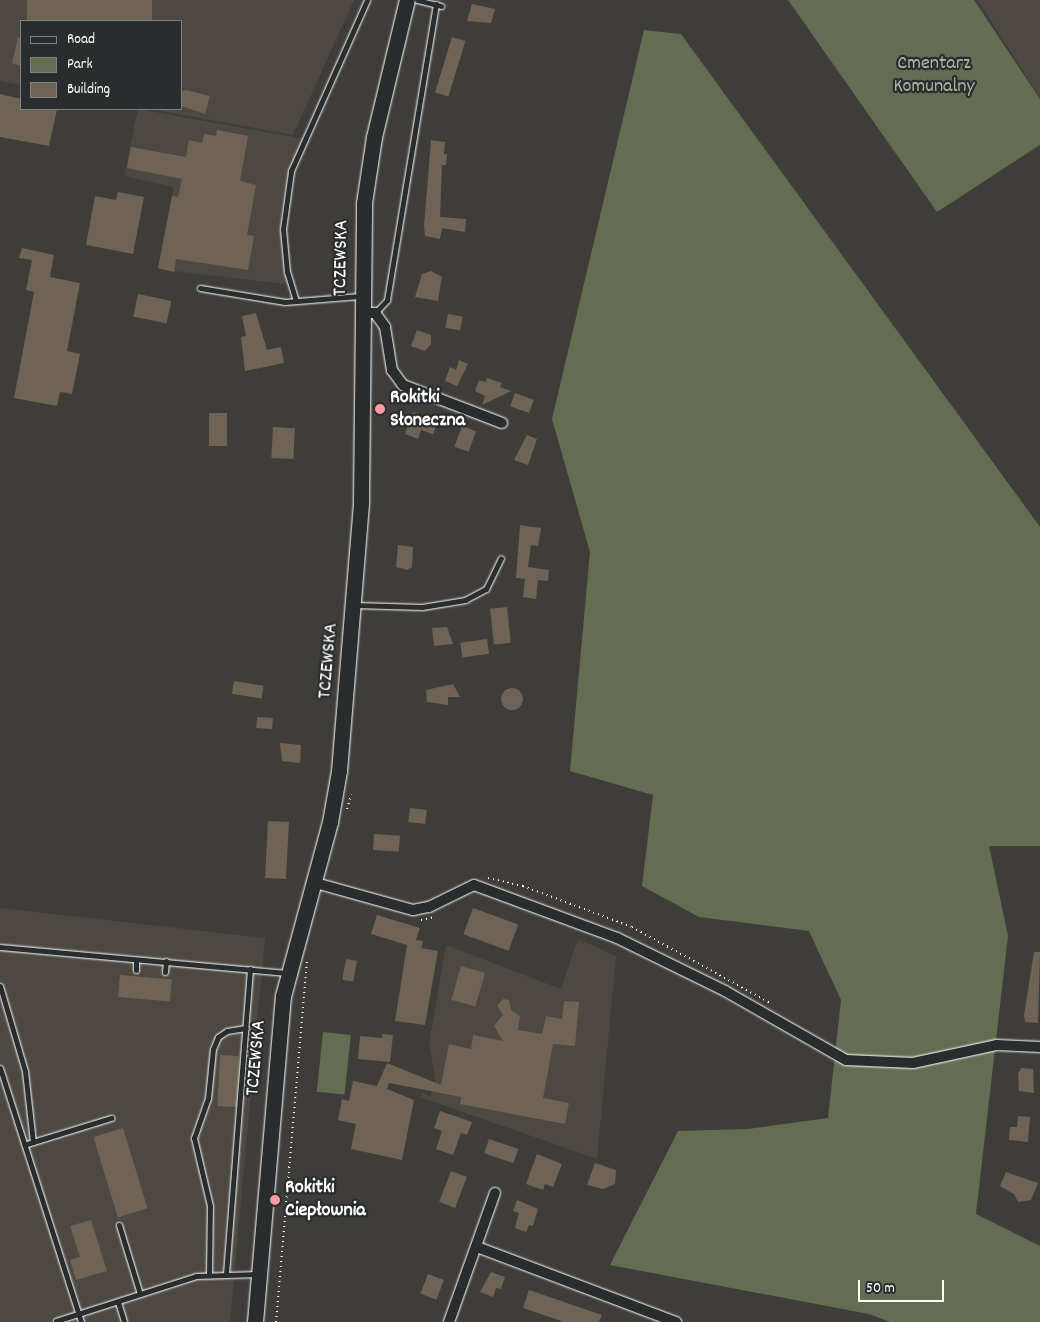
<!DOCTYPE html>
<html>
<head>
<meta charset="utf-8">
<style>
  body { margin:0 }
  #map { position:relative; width:1040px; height:1322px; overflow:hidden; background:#3f3d3a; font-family:Dekko,sans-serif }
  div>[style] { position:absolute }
  .built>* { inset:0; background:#4d4842 }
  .green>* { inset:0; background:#646c52; transform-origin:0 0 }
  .building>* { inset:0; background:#6f6356; transform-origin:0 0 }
  .round { border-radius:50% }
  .path>* { height:2px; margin-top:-1px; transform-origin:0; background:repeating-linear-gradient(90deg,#fff 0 1px,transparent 0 5px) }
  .roads { filter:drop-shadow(0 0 1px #fff) drop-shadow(0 0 1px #fff) }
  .lane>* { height:5px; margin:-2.5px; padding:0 2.5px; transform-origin:2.5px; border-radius:2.5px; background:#2a2d2e }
  .street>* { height:10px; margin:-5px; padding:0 5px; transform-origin:5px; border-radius:5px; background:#2a2d2e }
  .secondary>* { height:15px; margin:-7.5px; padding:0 7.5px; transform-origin:7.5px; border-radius:7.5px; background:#2a2d2e }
  .dots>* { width:14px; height:14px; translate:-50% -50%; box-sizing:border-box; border:2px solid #2a2d2e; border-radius:50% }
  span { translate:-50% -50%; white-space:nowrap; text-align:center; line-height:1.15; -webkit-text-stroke:4.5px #2a2d2e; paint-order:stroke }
  .park-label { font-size:20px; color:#b2b6a8 }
  .street-label { font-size:20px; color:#fff }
  .poi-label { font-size:20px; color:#fff; font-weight:700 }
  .left { translate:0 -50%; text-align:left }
  .legend { position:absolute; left:20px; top:20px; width:162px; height:90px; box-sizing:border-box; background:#2a2d2e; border:1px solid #7f8182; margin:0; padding:6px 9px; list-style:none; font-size:15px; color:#fff }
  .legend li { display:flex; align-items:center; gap:10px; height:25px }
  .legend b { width:25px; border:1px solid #7f8182 }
  .scale { position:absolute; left:858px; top:1280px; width:86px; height:22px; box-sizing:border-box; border:2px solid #fff; border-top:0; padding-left:6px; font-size:15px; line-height:18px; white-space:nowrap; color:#fff; -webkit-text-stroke:4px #2a2d2e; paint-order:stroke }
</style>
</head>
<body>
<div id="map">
  <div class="built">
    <div style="clip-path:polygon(0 0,354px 0,293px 135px,150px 109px,181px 109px,181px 21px,21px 21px,21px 85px,0 81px)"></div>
    <div style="clip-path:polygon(978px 0,1040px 0,1040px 98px)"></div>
    <div style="clip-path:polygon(138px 109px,305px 139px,285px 191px,282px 237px,292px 285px,158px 269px,174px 187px,124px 176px)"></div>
    <div style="clip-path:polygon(0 908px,265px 938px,230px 1322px,0 1322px)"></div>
    <div style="clip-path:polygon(578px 939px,616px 956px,597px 1159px,420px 1097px,422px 1092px,430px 1096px,436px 1083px,429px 1044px,446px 945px,561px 989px)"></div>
  </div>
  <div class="green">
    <div style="clip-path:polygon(788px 0,974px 0,1040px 99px,1040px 145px,937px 212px)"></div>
    <div style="clip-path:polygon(644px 30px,681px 34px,1040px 527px,1040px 846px,989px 846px,1008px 936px,976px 1214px,1040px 1246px,1040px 1322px,890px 1322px,869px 1314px,610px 1265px,678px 1131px,748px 1129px,828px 1118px,841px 1000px,809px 931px,699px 917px,642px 886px,653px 795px,570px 771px,590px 552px,552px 419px)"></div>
    <div style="left:323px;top:1032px;width:28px;height:60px;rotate:6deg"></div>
  </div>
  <div class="building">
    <div style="left:27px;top:0;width:125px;height:22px"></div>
    <div style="clip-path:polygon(472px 4px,495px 9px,491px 23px,467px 21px)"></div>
    <div style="clip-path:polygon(18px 37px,21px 38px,21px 66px,12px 63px)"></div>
    <div style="left:452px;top:37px;width:14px;height:58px;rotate:17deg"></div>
    <div style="clip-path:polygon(186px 90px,210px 96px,205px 114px,181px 106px,181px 92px)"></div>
    <div style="clip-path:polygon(0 94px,21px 99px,21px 109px,57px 109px,49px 146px,0 137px)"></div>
    <div style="clip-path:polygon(217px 130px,248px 136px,240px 181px,256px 185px,247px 235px,254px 236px,248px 270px,176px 259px,174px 272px,158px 268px,172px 196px,178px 197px,182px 179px,127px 168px,131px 147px,186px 157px,189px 140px,202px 143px,204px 134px,216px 136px)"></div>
    <div style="clip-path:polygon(431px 140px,445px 142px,444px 154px,447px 154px,446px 165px,442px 165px,440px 217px,466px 219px,465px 232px,442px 228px,440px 239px,425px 236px,424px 226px)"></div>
    <div style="clip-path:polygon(118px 192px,144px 197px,133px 254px,86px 245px,95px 196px,116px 200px)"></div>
    <div style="clip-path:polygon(22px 248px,54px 255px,50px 277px,80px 283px,67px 351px,80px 354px,72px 394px,60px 392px,57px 406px,14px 398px,34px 292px,26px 290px,32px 260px,19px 258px)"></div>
    <div style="clip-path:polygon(431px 271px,442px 277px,438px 301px,415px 297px,422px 274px)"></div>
    <div style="left:138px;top:294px;width:34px;height:23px;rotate:12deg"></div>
    <div style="clip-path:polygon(256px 313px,267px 350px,281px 347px,284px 363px,245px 371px,241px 337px,246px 336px,242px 316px)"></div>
    <div style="left:448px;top:314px;width:15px;height:14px;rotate:11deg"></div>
    <div style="clip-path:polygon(417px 330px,431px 335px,431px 344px,425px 351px,411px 346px)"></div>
    <div style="clip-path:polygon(459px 360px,468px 364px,457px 386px,445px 381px,450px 367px,456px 370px)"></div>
    <div style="clip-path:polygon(487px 378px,502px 383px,500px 387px,511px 391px,482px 405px,485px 396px,475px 391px,479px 380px,486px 382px)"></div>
    <div style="left:515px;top:393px;width:20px;height:14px;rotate:20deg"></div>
    <div style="clip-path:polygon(413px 412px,438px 421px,433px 434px,421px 430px,418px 439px,405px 434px)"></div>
    <div style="left:209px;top:413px;width:18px;height:33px"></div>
    <div style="left:462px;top:426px;width:15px;height:22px;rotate:20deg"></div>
    <div style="left:273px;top:427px;width:22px;height:31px;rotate:3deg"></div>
    <div style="clip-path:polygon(527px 435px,537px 439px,528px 465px,514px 460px)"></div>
    <div style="clip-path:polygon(520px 525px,541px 528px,538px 546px,531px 545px,528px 567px,549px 570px,548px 581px,538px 580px,536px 599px,523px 597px,525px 579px,516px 578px)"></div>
    <div style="clip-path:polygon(398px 545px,413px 547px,412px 567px,407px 570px,396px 567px)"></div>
    <div style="left:507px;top:607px;width:36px;height:17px;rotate:84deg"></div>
    <div style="clip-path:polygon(447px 627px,453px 644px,434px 646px,432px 628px)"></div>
    <div style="left:487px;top:639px;width:15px;height:27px;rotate:82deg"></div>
    <div style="left:234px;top:681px;width:30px;height:13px;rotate:9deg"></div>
    <div style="clip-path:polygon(453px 684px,460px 697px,448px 697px,448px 705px,427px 702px,426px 690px)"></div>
    <div class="round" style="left:501px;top:688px;width:22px;height:22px"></div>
    <div style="left:257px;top:717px;width:16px;height:11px;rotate:4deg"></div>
    <div style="clip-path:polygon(280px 743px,301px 745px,300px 763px,282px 761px)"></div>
    <div style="left:410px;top:808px;width:17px;height:14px;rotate:7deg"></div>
    <div style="left:268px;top:821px;width:21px;height:57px;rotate:3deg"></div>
    <div style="left:374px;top:834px;width:26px;height:16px;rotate:4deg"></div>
    <div style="left:473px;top:908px;width:48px;height:28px;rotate:20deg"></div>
    <div style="clip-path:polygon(377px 915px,420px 928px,416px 940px,423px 941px,421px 948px,438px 951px,425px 1025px,395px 1021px,407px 945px,371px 934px)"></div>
    <div style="clip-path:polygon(1034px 952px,1040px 952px,1038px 1023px,1025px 1022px,1024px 1015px)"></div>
    <div style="left:346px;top:959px;width:11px;height:21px;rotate:10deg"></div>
    <div style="left:461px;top:966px;width:25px;height:35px;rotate:16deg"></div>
    <div style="left:120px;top:975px;width:52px;height:22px;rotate:5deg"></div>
    <div style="clip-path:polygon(503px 999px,509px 1000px,511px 1010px,520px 1016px,518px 1030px,542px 1034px,546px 1016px,562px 1019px,564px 1001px,579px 1002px,575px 1046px,553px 1044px,543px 1098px,569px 1103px,565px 1124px,460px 1104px,461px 1097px,389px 1083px,387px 1089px,414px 1100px,402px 1160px,351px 1149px,356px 1124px,338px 1120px,342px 1099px,349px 1101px,353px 1081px,377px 1086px,387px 1063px,441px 1085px,449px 1044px,471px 1049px,473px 1035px,503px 1041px,494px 1026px,503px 1015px,497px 1006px)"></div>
    <div style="clip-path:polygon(382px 1034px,393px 1035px,390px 1062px,358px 1059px,360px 1036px,382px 1038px)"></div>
    <div style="left:220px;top:1055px;width:19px;height:51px;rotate:3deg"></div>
    <div style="clip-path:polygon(1021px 1068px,1033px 1069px,1034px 1093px,1019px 1091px,1018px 1074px)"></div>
    <div style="clip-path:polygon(440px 1111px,472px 1122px,467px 1135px,461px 1133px,453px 1155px,436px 1149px,442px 1131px,434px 1128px)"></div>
    <div style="clip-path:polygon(1018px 1116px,1030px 1117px,1028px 1142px,1009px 1140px,1010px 1127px,1017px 1127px)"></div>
    <div style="left:123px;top:1128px;width:84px;height:31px;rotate:73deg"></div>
    <div style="left:489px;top:1139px;width:31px;height:15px;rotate:19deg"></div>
    <div style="clip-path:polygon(537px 1154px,562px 1164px,553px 1187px,545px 1184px,543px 1190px,526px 1184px)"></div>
    <div style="clip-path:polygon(595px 1163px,616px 1170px,615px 1184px,603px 1189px,587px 1185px)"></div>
    <div style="left:451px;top:1171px;width:17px;height:33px;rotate:21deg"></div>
    <div style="clip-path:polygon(1006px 1172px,1038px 1183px,1031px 1200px,1018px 1202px,1014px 1194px,1000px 1186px)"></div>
    <div style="clip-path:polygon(517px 1200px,538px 1209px,533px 1226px,529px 1225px,526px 1232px,515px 1228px,519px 1213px,513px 1211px)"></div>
    <div style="clip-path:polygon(91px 1220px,107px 1271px,76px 1280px,70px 1260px,80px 1257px,70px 1226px)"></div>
    <div style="clip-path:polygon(491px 1272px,505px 1277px,501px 1289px,496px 1288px,493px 1297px,480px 1292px)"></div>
    <div style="left:428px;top:1274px;width:17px;height:21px;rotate:21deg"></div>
    <div style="clip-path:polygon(529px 1290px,602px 1315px,599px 1322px,564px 1322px,523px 1308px)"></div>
  </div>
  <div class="path">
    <div style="left:347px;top:809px;width:15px;rotate:-74deg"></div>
    <div style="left:488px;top:878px;width:36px;rotate:13deg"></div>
    <div style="left:523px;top:886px;width:116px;rotate:20.6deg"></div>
    <div style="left:632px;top:927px;width:160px;rotate:28.8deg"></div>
    <div style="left:421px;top:920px;width:14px;rotate:-12deg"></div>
    <div style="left:276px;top:1322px;width:362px;rotate:-85.1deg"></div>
  </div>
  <div class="roads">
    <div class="lane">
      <div style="left:417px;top:0;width:25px;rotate:14deg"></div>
      <div style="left:200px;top:288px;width:86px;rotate:9.4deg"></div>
      <div style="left:285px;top:302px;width:75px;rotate:-4.6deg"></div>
      <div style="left:296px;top:301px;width:30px;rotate:-107deg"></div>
      <div style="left:287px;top:272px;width:43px;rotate:-95.3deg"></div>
      <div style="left:283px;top:229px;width:59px;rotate:-82.1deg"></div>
      <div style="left:291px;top:171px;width:187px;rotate:-66deg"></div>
      <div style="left:375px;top:313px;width:18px;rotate:-47deg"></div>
      <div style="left:387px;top:300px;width:300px;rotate:-80.6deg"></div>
      <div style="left:354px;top:605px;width:68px;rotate:1.7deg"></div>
      <div style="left:422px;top:607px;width:44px;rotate:-9.2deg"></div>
      <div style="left:465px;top:600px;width:24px;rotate:-28deg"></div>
      <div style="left:486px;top:589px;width:34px;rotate:-64deg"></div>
      <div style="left:0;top:947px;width:288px;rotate:5.2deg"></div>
      <div style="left:136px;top:970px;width:10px;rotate:-90deg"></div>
      <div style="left:165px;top:972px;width:11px;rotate:-85deg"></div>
      <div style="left:0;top:986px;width:89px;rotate:73.6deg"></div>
      <div style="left:25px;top:1071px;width:71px;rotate:83.6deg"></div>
      <div style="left:33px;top:1142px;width:9px;rotate:162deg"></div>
      <div style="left:0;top:1068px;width:267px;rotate:72.3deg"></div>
      <div style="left:33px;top:1142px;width:82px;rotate:-17.1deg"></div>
      <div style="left:119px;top:1225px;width:72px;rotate:73.1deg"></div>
      <div style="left:226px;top:1274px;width:306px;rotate:-85.5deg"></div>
      <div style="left:209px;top:1275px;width:69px;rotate:-89.2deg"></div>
      <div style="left:210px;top:1206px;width:70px;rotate:-103.2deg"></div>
      <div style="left:194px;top:1138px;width:42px;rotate:-70.7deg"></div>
      <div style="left:208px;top:1098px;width:49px;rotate:-84.2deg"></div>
      <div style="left:213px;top:1049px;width:13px;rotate:-67deg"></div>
      <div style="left:218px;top:1037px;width:11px;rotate:-34deg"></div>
      <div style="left:227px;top:1031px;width:19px;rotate:-9deg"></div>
      <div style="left:118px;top:1302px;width:21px;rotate:73deg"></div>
      <div style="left:56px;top:1321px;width:147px;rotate:-17.8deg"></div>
      <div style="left:196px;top:1276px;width:62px;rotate:-1.8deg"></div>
    </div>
    <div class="street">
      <div style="left:362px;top:313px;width:13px"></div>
      <div style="left:375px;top:313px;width:17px;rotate:54deg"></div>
      <div style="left:385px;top:327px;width:44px;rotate:80.8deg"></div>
      <div style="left:392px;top:370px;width:19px;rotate:54deg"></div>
      <div style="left:403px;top:385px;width:106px;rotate:21deg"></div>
      <div style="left:312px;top:882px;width:105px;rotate:15.5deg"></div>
      <div style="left:413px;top:910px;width:16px;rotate:-11deg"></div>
      <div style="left:429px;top:907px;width:50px;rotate:-26.1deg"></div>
      <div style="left:474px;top:885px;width:153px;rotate:20.3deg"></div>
      <div style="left:617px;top:938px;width:120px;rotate:26.1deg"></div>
      <div style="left:725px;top:991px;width:139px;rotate:29.7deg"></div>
      <div style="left:846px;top:1060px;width:67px;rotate:2.6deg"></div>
      <div style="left:913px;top:1063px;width:86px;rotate:-12.1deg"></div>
      <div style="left:997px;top:1045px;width:43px;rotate:2.7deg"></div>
      <div style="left:477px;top:1247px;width:213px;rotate:20.7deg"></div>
      <div style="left:449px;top:1322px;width:137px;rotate:-70.4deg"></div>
    </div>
    <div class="secondary">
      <div style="left:255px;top:1322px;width:327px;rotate:-85.1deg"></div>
      <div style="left:283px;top:996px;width:180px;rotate:-74.9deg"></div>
      <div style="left:330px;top:822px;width:52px;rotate:-80deg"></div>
      <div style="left:339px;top:771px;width:271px;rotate:-85.3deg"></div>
      <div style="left:361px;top:501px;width:298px;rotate:-89.4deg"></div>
      <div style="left:364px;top:203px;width:67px;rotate:-81.4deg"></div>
      <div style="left:374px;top:137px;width:141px;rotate:-76.5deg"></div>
    </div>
  </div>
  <div class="dots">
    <div style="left:380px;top:409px;background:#ff9aa2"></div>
    <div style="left:275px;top:1200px;background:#ff9aa2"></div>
  </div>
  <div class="park-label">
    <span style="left:934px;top:76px">Cmentarz<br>Komunalny</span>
  </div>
  <div class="street-label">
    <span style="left:342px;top:258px;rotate:-89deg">TCZEWSKA</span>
    <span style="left:329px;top:661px;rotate:-85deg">TCZEWSKA</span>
    <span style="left:257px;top:1058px;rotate:-85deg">TCZEWSKA</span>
  </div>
  <div class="poi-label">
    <span class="left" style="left:390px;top:410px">Rokitki<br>Słoneczna</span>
    <span class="left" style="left:285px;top:1200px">Rokitki<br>Ciepłownia</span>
  </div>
  <ul class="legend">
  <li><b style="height:6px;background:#2a2d2e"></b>Road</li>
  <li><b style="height:14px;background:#646c52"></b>Park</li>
  <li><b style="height:14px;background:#6f6356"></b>Building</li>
  </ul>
  <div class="scale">50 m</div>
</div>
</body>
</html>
